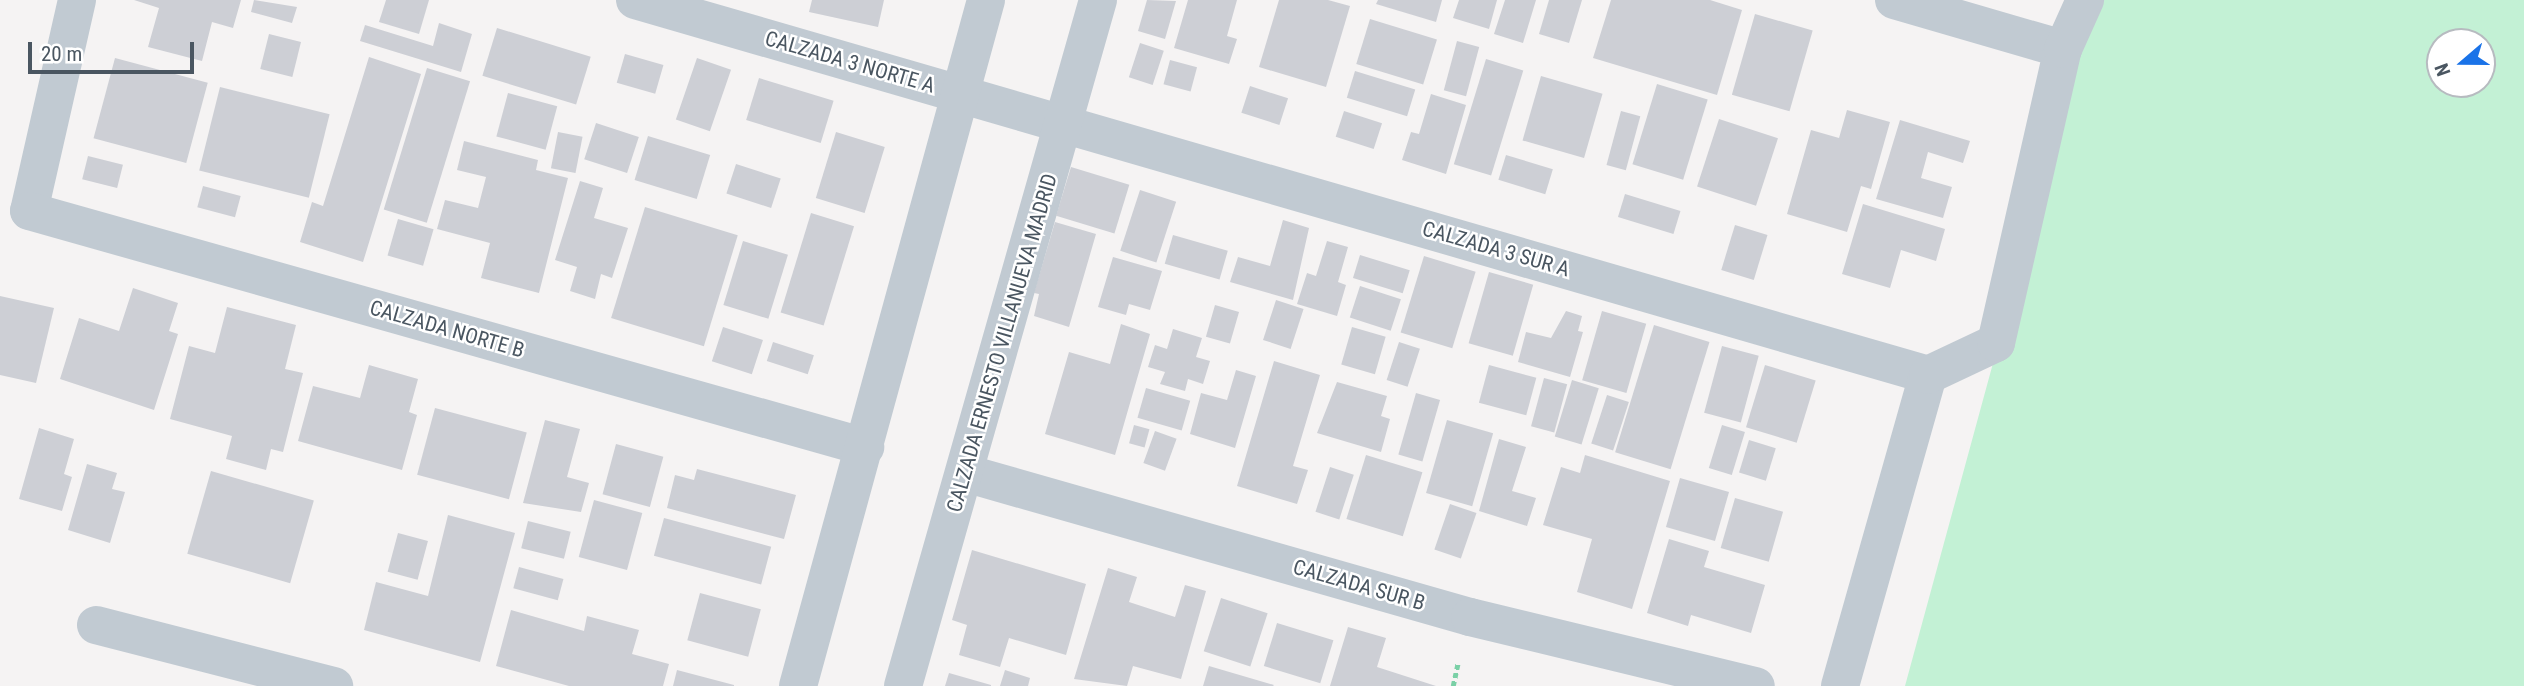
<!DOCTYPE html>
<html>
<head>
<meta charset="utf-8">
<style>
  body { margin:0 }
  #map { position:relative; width:2524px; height:686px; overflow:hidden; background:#f5f3f3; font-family:"Roboto Condensed",sans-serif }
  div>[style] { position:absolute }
  .green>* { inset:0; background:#c3f1d5 }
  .building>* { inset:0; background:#cdcfd5; transform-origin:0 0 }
  .path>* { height:4.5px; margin-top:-2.25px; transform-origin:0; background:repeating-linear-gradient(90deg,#7ad0a6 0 5px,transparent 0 8.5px) }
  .minor>* { height:38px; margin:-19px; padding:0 19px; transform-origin:19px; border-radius:19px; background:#c1cad2 }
  .tertiary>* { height:38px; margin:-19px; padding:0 19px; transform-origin:19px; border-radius:19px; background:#c1cad2 }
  span { translate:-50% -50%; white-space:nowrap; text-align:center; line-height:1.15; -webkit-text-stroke:5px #fff; paint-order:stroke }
  .street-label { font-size:21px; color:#4a5661 }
  .north { position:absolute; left:2426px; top:28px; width:70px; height:70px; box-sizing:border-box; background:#fff; border:2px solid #b7bbc0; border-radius:50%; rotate:250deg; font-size:19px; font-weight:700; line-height:28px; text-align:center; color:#4a5661 }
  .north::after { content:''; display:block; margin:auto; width:24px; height:32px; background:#1a73e8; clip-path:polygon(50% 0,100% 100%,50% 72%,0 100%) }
  .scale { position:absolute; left:28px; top:42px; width:166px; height:32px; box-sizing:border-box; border:4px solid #4a5661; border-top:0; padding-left:9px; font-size:21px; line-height:24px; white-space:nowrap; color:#4a5661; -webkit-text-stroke:5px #fff; paint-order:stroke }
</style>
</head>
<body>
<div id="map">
  <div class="green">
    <div style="clip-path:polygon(evenodd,2092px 0,2524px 0,2524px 686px,1905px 686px,2092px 0,2440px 42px,2482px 42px,2482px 84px,2440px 84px,2440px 42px)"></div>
  </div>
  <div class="building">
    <div style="clip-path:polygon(134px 0,241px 0,233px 28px,212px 22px,202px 61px,148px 47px,159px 8px)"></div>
    <div style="clip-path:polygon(254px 0,297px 7px,292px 23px,251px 12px)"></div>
    <div style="clip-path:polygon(386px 0,429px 0,419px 34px,379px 22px)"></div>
    <div style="clip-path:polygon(812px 0,884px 0,878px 27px,809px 12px)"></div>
    <div style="clip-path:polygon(1147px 0,1176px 1px,1165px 39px,1138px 31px)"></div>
    <div style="clip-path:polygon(1188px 0,1237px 0,1227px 36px,1237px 39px,1229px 64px,1174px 48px)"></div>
    <div style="clip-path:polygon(1279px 0,1328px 0,1350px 6px,1326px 87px,1259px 67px)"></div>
    <div style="clip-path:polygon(1378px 0,1442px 0,1436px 22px,1376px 4px)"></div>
    <div style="clip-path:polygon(1459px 0,1497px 0,1489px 29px,1453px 18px)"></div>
    <div style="clip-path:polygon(1505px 0,1536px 0,1523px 43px,1494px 34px)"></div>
    <div style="clip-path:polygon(1549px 0,1582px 0,1569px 43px,1539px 34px)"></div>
    <div style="clip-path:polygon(1611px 0,1710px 0,1742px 10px,1717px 95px,1593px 58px)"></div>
    <div style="left:1755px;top:14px;width:60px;height:84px;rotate:16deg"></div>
    <div style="left:1370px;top:19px;width:70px;height:47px;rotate:17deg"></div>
    <div style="clip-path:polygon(439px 23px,472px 34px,461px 72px,360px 41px,365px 25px,433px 46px)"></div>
    <div style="left:497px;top:28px;width:98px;height:50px;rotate:17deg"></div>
    <div style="left:269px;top:34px;width:33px;height:36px;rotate:14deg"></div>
    <div style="left:1457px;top:41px;width:23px;height:51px;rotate:15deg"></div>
    <div style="left:1140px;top:43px;width:25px;height:36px;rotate:18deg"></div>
    <div style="left:625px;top:54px;width:40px;height:30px;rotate:16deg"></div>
    <div style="clip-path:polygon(369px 57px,421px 74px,363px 262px,300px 242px,312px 202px,323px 206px)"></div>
    <div style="left:115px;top:58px;width:96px;height:83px;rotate:15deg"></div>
    <div style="left:697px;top:58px;width:36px;height:65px;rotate:19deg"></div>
    <div style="left:1486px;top:59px;width:39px;height:110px;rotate:17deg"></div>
    <div style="left:1170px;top:60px;width:28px;height:25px;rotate:15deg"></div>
    <div style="left:427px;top:68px;width:45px;height:148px;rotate:17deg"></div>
    <div style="left:1355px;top:71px;width:63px;height:28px;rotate:17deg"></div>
    <div style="left:1541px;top:76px;width:64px;height:67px;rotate:16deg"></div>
    <div style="left:759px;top:78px;width:78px;height:44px;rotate:17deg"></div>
    <div style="left:1657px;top:84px;width:53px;height:84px;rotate:17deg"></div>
    <div style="left:1250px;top:86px;width:40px;height:28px;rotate:18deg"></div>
    <div style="left:220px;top:87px;width:113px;height:86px;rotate:14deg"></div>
    <div style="left:508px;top:93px;width:51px;height:45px;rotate:15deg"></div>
    <div style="clip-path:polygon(1431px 94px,1466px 105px,1446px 174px,1402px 160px,1411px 132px,1419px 134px)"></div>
    <div style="clip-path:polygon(1847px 110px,1890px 122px,1871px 189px,1861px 186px,1847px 232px,1787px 214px,1811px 130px,1839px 138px)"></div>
    <div style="left:1344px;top:111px;width:40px;height:27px;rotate:18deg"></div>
    <div style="left:1621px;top:111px;width:20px;height:56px;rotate:15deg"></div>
    <div style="left:1719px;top:119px;width:62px;height:71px;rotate:18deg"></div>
    <div style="clip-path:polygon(1900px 120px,1970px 141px,1963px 163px,1928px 152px,1921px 178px,1952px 187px,1943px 218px,1876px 199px)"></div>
    <div style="left:596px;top:123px;width:45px;height:38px;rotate:18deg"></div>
    <div style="left:558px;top:132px;width:25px;height:37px;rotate:11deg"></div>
    <div style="left:836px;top:132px;width:51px;height:69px;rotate:17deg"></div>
    <div style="left:648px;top:136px;width:65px;height:46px;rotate:17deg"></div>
    <div style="clip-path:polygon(464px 141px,538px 160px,536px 170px,568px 178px,539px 293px,481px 278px,490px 243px,437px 229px,445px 200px,478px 208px,486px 177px,457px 170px)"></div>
    <div style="left:1506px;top:155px;width:49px;height:26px;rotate:17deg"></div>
    <div style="left:88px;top:156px;width:36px;height:24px;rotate:14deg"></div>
    <div style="left:736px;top:164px;width:47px;height:31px;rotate:18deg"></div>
    <div style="left:1071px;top:167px;width:61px;height:51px;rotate:17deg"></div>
    <div style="clip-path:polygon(580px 181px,603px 188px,594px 218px,628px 228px,612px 278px,601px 274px,595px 299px,570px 291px,577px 267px,555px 260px)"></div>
    <div style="left:203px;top:186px;width:39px;height:22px;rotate:15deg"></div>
    <div style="left:1140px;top:190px;width:38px;height:64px;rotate:18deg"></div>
    <div style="left:1625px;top:194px;width:58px;height:24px;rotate:17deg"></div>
    <div style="clip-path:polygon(1863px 204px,1945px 229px,1936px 261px,1901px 250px,1890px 288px,1842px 274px)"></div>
    <div style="left:645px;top:207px;width:97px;height:116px;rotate:17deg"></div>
    <div style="left:811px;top:213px;width:45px;height:104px;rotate:17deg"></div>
    <div style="left:398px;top:219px;width:37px;height:38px;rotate:16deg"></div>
    <div style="clip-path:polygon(1283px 220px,1309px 228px,1293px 300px,1230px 282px,1238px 257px,1270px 266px)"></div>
    <div style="clip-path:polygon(1055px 222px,1096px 234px,1069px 327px,1034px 316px,1039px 294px,1034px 293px)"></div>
    <div style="left:1735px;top:225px;width:34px;height:47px;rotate:17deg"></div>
    <div style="left:1173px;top:235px;width:57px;height:30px;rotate:16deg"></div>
    <div style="left:743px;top:241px;width:47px;height:67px;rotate:17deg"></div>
    <div style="clip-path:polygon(1327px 241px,1348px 247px,1338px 282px,1346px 285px,1337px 316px,1297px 304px,1307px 273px,1316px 276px)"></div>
    <div style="left:1360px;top:255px;width:52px;height:24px;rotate:17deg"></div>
    <div style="left:1424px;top:256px;width:54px;height:80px;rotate:17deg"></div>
    <div style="clip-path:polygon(1113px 257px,1162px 271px,1150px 310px,1129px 304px,1126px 315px,1098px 307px)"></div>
    <div style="left:1489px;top:272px;width:46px;height:74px;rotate:16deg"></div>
    <div style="left:1360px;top:286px;width:43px;height:33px;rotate:18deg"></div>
    <div style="clip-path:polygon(133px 288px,178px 303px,169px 331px,178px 334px,154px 410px,60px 379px,79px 318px,119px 331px)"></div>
    <div style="clip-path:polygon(0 296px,54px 308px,36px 383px,0 375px)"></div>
    <div style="left:1276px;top:300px;width:29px;height:42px;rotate:18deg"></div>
    <div style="left:1215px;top:305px;width:25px;height:33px;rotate:16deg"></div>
    <div style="clip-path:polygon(227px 307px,296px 325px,285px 369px,303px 373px,283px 452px,271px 449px,266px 470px,226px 459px,232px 436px,170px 419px,189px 346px,215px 353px)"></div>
    <div style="clip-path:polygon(1566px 311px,1582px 316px,1578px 331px,1583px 332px,1570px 377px,1518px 362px,1526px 332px,1551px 338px)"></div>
    <div style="left:1602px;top:311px;width:46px;height:72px;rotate:16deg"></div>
    <div style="clip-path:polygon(1121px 324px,1150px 334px,1115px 455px,1045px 434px,1069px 352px,1110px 364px)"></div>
    <div style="left:1654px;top:325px;width:58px;height:133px;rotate:17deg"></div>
    <div style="left:723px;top:327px;width:42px;height:36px;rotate:18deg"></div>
    <div style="left:1352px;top:327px;width:35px;height:39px;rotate:16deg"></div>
    <div style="clip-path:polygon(1173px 329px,1202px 338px,1196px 357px,1210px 361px,1203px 384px,1188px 379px,1185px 391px,1160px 384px,1165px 372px,1148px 367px,1155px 345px,1167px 349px)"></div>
    <div style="left:773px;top:342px;width:43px;height:20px;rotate:18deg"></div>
    <div style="left:1399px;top:342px;width:22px;height:40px;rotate:18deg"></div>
    <div style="left:1722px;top:346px;width:38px;height:69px;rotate:15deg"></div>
    <div style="clip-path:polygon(1274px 361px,1320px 375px,1293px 466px,1308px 470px,1297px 504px,1237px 486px)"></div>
    <div style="clip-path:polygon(369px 365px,418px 379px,409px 412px,417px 415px,402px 470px,298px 441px,313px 386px,360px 398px)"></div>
    <div style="left:1489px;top:365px;width:49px;height:39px;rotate:15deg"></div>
    <div style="left:1765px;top:365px;width:53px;height:65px;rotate:17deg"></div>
    <div style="clip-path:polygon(1236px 370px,1256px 376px,1235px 448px,1190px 434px,1201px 393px,1227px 400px)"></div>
    <div style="left:1544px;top:378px;width:24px;height:50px;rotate:15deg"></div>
    <div style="left:1572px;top:380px;width:28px;height:59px;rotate:17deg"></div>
    <div style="clip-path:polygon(1337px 382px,1387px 396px,1381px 416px,1390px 419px,1381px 452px,1317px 433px)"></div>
    <div style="left:1146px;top:388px;width:46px;height:31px;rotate:16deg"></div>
    <div style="left:1416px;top:393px;width:25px;height:64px;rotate:16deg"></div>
    <div style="left:1607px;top:395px;width:23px;height:51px;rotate:18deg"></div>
    <div style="left:435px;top:408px;width:95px;height:69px;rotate:15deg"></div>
    <div style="clip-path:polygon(545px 420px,580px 429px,567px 477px,589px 483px,581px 512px,523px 503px)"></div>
    <div style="left:1447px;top:420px;width:48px;height:76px;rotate:16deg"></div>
    <div style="left:1134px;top:425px;width:16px;height:19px;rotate:15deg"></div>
    <div style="left:1722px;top:425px;width:24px;height:45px;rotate:17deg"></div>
    <div style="clip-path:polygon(39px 428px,74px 439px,64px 474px,72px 477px,62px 511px,19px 499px)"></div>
    <div style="left:1155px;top:431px;width:23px;height:34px;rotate:20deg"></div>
    <div style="clip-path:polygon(1499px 439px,1526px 447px,1512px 491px,1536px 498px,1527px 526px,1479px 511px)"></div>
    <div style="left:1749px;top:440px;width:28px;height:34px;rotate:17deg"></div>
    <div style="left:616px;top:444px;width:49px;height:52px;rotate:15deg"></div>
    <div style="left:1366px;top:455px;width:59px;height:67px;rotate:17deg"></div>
    <div style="clip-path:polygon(1585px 455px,1670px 481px,1632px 609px,1577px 592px,1592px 539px,1543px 525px,1561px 467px,1580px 473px)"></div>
    <div style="clip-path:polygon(87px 464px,117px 473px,112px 489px,125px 492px,110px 543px,68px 530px)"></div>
    <div style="left:1330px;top:467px;width:25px;height:47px;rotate:18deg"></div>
    <div style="clip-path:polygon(697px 469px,796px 495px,784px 539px,667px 508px,675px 475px,694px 480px)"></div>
    <div style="left:211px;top:471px;width:107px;height:86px;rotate:16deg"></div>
    <div style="left:1680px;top:478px;width:51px;height:51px;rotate:16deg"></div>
    <div style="left:1735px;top:498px;width:50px;height:52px;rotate:16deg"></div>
    <div style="left:594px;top:500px;width:50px;height:59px;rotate:15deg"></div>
    <div style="left:1450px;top:504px;width:28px;height:48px;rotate:19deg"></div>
    <div style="clip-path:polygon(448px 515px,515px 533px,480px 662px,364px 630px,376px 582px,428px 596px)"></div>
    <div style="left:664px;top:518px;width:111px;height:39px;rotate:15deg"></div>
    <div style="left:528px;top:521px;width:44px;height:28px;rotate:14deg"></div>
    <div style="left:398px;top:533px;width:31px;height:40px;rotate:15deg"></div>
    <div style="clip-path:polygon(1669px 539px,1709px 551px,1704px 567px,1765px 585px,1751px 633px,1691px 615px,1688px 626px,1647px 613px)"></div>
    <div style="clip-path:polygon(972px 550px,1086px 584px,1066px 655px,1009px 638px,1000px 667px,959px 655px,967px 625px,952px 620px)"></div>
    <div style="left:519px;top:567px;width:46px;height:22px;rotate:15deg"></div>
    <div style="clip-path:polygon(1108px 568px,1137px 577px,1129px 602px,1175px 617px,1185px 585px,1206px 591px,1181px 679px,1133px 666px,1127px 686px,1074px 679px)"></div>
    <div style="left:700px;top:593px;width:63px;height:49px;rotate:15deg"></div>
    <div style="left:1221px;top:598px;width:49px;height:56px;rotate:18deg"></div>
    <div style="clip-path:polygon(511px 610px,584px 631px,587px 616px,639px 630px,632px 654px,669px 664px,663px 686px,569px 686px,496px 666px)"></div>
    <div style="left:1277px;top:623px;width:59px;height:45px;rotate:17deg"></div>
    <div style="clip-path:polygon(1348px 627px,1386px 638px,1377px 667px,1436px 686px,1330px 686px)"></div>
    <div style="clip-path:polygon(1209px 666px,1274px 685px,1273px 686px,1203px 686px)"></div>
    <div style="clip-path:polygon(677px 670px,734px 685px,734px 686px,673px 686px)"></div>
    <div style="clip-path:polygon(1005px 670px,1030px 678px,1028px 686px,1000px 686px)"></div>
    <div style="clip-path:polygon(949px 673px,991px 685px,991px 686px,945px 686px)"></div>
  </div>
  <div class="path">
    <div style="left:1453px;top:686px;width:24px;rotate:-78deg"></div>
  </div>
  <div class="minor">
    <div style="left:77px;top:0;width:216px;rotate:102.8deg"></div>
    <div style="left:29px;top:211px;width:869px;rotate:15.76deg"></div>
    <div style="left:635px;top:0;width:1346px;rotate:16.17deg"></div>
    <div style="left:1894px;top:0;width:176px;rotate:16.2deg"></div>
    <div style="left:965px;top:473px;width:525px;rotate:15.92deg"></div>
    <div style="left:1470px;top:617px;width:294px;rotate:13.6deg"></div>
    <div style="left:96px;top:625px;width:246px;rotate:14.4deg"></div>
    <div style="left:1840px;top:686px;width:323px;rotate:-74.2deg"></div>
    <div style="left:1928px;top:375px;width:75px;rotate:-25.2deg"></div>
    <div style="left:1996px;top:343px;width:302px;rotate:-77.2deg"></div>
    <div style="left:2063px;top:49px;width:54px;rotate:-65.8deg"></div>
  </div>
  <div class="tertiary">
    <div style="left:798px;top:686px;width:711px;rotate:-74.67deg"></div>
    <div style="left:903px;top:686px;width:713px;rotate:-74.13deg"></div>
  </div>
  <div class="street-label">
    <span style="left:850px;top:62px;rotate:16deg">CALZADA 3 NORTE A</span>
    <span style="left:1496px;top:249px;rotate:16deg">CALZADA 3 SUR A</span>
    <span style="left:447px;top:329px;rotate:16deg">CALZADA NORTE B</span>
    <span style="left:1002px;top:343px;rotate:-74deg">CALZADA ERNESTO VILLANUEVA MADRID</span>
    <span style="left:1359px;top:585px;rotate:16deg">CALZADA SUR B</span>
  </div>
  <div class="north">N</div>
  <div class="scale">20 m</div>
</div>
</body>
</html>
